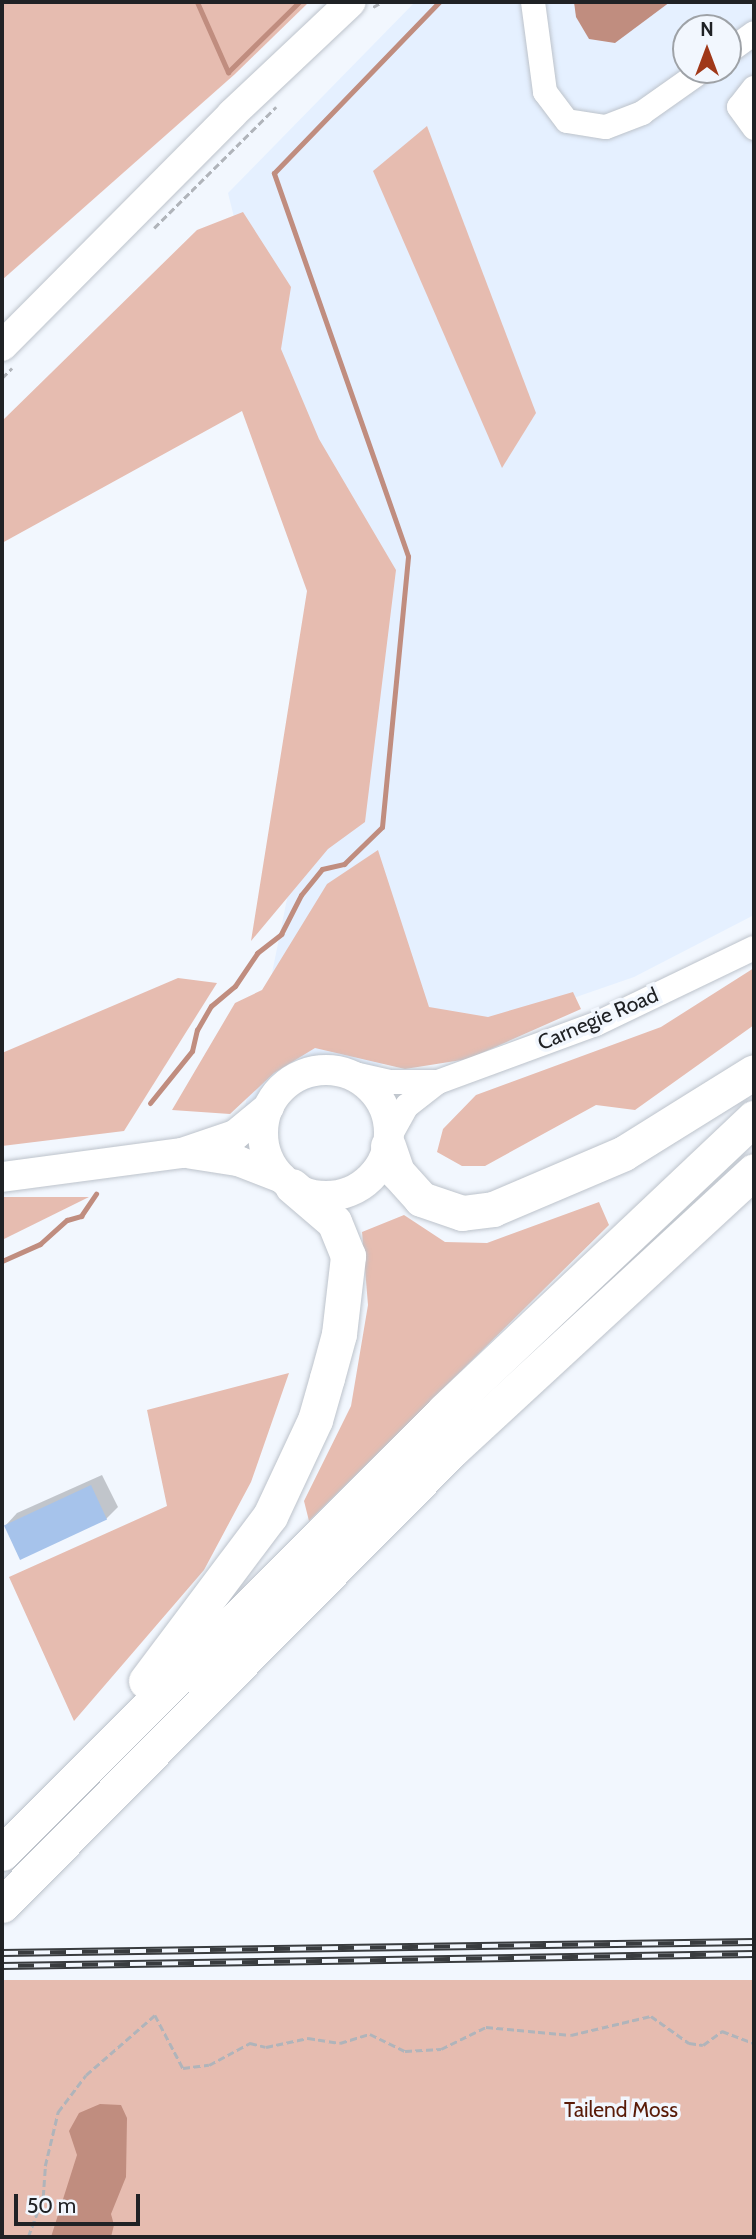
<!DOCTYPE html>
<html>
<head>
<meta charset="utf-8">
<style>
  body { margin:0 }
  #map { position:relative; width:756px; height:2239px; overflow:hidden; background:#f2f7fe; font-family:Cabin,sans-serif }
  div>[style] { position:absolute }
  .built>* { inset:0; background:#e5f0ff }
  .green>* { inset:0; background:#e6bcb0; transform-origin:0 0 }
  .water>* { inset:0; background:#c08d7f }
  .shadow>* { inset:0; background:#0003 }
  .stream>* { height:5px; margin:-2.5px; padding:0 2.5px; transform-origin:2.5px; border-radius:2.5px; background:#c08d7f }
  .building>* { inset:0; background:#a6c3eb; transform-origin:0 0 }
  .path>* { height:2.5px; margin-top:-1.25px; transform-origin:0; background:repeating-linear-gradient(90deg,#b0b4ba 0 7px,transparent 0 10.5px) }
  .roads { filter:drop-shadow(0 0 2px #bdc3cb) drop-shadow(0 0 2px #bdc3cb) }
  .minor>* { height:24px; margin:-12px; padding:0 12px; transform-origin:12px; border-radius:12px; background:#fff }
  .major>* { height:30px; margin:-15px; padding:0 15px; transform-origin:15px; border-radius:15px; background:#fff }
  .major>.ring { margin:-15px; padding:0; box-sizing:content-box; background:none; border:30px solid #fff; border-radius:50% }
  .highway>* { height:35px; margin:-17.5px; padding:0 17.5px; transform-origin:17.5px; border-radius:17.5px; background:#fff }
  .rail>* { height:8px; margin-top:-4px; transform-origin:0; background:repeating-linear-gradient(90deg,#f2f7fe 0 16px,#393c3f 0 32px); box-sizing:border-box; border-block:2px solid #393c3f }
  span { translate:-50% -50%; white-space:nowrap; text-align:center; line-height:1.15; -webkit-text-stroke:7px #f2f7fe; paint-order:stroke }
  .street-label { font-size:21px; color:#202225 }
  .park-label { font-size:21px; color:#591b08 }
  .frame { position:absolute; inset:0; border:4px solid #202225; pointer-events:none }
  .north { position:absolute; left:672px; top:14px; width:70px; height:70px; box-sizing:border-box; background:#f2f7fe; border:2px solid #9ea2a7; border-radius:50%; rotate:0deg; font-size:19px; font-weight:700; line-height:28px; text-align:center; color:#202225 }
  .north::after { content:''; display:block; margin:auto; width:24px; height:32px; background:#a03819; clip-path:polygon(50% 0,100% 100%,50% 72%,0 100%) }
  .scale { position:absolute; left:14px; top:2194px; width:126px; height:32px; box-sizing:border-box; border:4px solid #202225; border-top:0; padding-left:9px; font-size:21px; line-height:24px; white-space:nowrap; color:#202225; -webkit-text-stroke:5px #f2f7fe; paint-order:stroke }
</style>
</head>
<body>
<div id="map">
  <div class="built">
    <div style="clip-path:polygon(evenodd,415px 2px,754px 2px,754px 915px,634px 977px,244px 1112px,339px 641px,228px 193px,415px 2px,686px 28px,728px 28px,728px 70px,686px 70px,686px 28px)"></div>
  </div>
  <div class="green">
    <div style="clip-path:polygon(2px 2px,309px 2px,235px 74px,2px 280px)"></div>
    <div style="clip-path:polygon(427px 126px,536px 413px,502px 468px,373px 171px)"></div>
    <div style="clip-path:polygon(243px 212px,291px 287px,281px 349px,319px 439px,396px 570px,365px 822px,328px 849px,251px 941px,307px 591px,242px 411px,2px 543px,2px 421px,197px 230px)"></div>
    <div style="clip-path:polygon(378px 850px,429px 1007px,488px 1017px,573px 992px,581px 1009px,468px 1059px,405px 1069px,315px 1048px,274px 1073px,230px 1114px,172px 1110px,235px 1003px,262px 990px,327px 884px)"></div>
    <div style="clip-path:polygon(754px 968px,754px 1025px,635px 1110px,596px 1105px,485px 1166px,462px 1166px,437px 1152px,443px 1129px,476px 1095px,661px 1027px)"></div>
    <div style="clip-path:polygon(178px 978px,217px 983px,124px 1131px,2px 1146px,2px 1053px)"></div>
    <div style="clip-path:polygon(2px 1197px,89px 1197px,2px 1240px)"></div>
    <div style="clip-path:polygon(599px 1202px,609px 1225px,309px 1521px,304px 1501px,351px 1406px,368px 1305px,362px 1232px,404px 1215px,445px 1242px,487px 1243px)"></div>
    <div style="clip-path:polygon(289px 1373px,251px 1482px,204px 1570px,74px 1721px,9px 1577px,167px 1506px,147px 1410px)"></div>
    <div style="left:754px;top:1980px;width:257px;height:752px;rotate:90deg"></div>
  </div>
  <div class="water">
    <div style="clip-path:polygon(574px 2px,670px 2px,615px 43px,589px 39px,576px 17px)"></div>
    <div style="clip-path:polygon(100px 2104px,121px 2105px,127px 2118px,126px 2177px,111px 2214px,114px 2225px,111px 2237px,51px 2237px,77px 2155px,69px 2131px,79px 2113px)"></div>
  </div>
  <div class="shadow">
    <div style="clip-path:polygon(102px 1475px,118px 1507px,106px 1519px,6px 1525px,17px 1513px)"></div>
  </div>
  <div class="stream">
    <div style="left:197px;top:2px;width:77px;rotate:66.1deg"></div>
    <div style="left:228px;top:72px;width:100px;rotate:-44.6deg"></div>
    <div style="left:150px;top:1103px;width:67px;rotate:-51.1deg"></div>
    <div style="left:192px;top:1051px;width:22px;rotate:-77deg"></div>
    <div style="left:197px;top:1030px;width:28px;rotate:-60deg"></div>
    <div style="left:211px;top:1006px;width:31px;rotate:-40deg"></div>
    <div style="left:235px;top:986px;width:40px;rotate:-56deg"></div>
    <div style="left:257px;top:953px;width:31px;rotate:-38deg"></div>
    <div style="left:281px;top:934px;width:44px;rotate:-62.9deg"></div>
    <div style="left:301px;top:895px;width:33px;rotate:-51deg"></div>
    <div style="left:322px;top:869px;width:23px;rotate:-13deg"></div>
    <div style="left:344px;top:864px;width:53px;rotate:-44.2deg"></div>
    <div style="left:382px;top:827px;width:272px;rotate:-84.5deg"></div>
    <div style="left:408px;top:556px;width:406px;rotate:-109.3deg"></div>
    <div style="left:274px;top:173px;width:238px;rotate:-46deg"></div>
    <div style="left:2px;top:1261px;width:42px;rotate:-24.1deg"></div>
    <div style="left:40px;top:1244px;width:36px;rotate:-42deg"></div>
    <div style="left:67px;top:1220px;width:15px;rotate:-16deg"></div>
    <div style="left:81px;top:1216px;width:27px;rotate:-56deg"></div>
  </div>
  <div class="building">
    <div style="left:91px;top:1485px;width:38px;height:96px;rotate:65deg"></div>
  </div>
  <div class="path">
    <div style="left:373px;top:7px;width:10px;rotate:-29deg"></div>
    <div style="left:154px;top:228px;width:172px;rotate:-44.8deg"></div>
    <div style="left:2px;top:378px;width:14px;rotate:-45deg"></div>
    <div style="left:28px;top:2237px;width:43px;rotate:-69.4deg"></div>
    <div style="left:43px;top:2197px;width:31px;rotate:-86deg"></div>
    <div style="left:45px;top:2166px;width:56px;rotate:-76.5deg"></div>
    <div style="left:58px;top:2112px;width:46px;rotate:-52.9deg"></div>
    <div style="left:86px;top:2075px;width:91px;rotate:-41deg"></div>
    <div style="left:155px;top:2015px;width:60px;rotate:62.2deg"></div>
    <div style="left:183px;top:2068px;width:26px;rotate:-7deg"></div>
    <div style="left:209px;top:2065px;width:47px;rotate:-28.2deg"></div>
    <div style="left:250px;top:2043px;width:16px;rotate:14deg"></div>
    <div style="left:266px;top:2047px;width:43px;rotate:-12.1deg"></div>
    <div style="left:308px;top:2038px;width:32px;rotate:9deg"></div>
    <div style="left:340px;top:2043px;width:31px;rotate:-17deg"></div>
    <div style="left:370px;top:2034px;width:39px;rotate:26deg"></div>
    <div style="left:405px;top:2051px;width:36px;rotate:-3deg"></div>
    <div style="left:441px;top:2049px;width:50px;rotate:-26.1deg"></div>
    <div style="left:486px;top:2027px;width:85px;rotate:5.4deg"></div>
    <div style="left:571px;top:2035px;width:82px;rotate:-13.4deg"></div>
    <div style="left:651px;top:2016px;width:47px;rotate:35.4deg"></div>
    <div style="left:689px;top:2043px;width:14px;rotate:8deg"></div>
    <div style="left:703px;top:2045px;width:24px;rotate:-36deg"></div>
    <div style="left:722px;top:2031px;width:34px;rotate:21deg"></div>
  </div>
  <div class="roads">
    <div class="minor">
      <div style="left:533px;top:2px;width:91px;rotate:82.4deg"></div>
      <div style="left:545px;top:92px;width:36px;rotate:53deg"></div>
      <div style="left:567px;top:121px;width:39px;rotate:9deg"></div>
      <div style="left:606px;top:127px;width:39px;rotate:-21deg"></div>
      <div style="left:642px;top:113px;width:75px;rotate:-35.2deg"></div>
      <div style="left:728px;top:52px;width:32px;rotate:-36deg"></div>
      <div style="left:754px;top:88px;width:24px;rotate:128deg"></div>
      <div style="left:739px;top:107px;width:26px;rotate:54deg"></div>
      <div style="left:341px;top:1071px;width:50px;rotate:12.7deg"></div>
      <div style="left:390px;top:1082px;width:48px"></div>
      <div style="left:438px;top:1082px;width:168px;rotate:-20.2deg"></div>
      <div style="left:596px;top:1024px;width:175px;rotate:-25.7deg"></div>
      <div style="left:389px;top:1138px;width:37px;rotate:-61deg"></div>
      <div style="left:407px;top:1106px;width:39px;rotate:-38deg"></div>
    </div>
    <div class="major">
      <div style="left:2px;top:346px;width:327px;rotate:-45.2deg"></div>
      <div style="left:232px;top:114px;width:163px;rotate:-43.3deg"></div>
      <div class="ring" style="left:263px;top:1070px;width:96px;height:96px"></div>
      <div style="left:192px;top:1154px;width:47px;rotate:8.7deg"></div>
      <div style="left:238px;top:1161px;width:47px;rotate:21.1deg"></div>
      <div style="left:2px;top:1177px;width:182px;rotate:-7.6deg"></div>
      <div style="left:182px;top:1153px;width:56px;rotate:-18.8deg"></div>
      <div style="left:235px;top:1135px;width:44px;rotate:-39.5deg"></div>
    </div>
    <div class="highway">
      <div style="left:388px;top:1146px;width:28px;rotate:71deg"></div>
      <div style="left:397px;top:1172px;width:36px;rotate:48deg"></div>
      <div style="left:421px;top:1199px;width:43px;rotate:18.9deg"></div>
      <div style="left:462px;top:1213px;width:31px;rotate:-7deg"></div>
      <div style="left:493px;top:1209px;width:142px;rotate:-23.1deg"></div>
      <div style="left:624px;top:1153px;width:153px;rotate:-31.9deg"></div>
      <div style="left:146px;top:1681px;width:206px;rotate:-53.1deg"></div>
      <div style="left:270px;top:1516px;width:106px;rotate:-64.9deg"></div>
      <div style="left:315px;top:1420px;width:44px;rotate:-74.1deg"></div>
      <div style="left:327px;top:1378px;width:46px;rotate:-74.7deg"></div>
      <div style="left:339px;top:1334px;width:79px;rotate:-83.4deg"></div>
      <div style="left:348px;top:1256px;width:37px;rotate:-112deg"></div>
      <div style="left:334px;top:1222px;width:55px;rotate:-139.4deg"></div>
      <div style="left:2px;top:1853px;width:626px;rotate:-45deg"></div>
      <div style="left:445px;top:1410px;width:425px;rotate:-43.4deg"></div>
      <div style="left:2px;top:1905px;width:643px;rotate:-45.32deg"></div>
      <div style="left:454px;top:1448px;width:408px;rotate:-42.7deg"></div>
    </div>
  </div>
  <div class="rail">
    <div style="left:2px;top:1953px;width:752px;rotate:-0.84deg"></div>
    <div style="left:2px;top:1966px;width:752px;rotate:-0.91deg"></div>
  </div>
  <div class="street-label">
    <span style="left:598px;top:1019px;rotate:-23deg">Carnegie Road</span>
  </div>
  <div class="park-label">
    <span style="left:621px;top:2110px">Tailend Moss</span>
  </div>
  <div class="frame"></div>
  <div class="north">N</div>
  <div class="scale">50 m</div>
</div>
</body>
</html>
